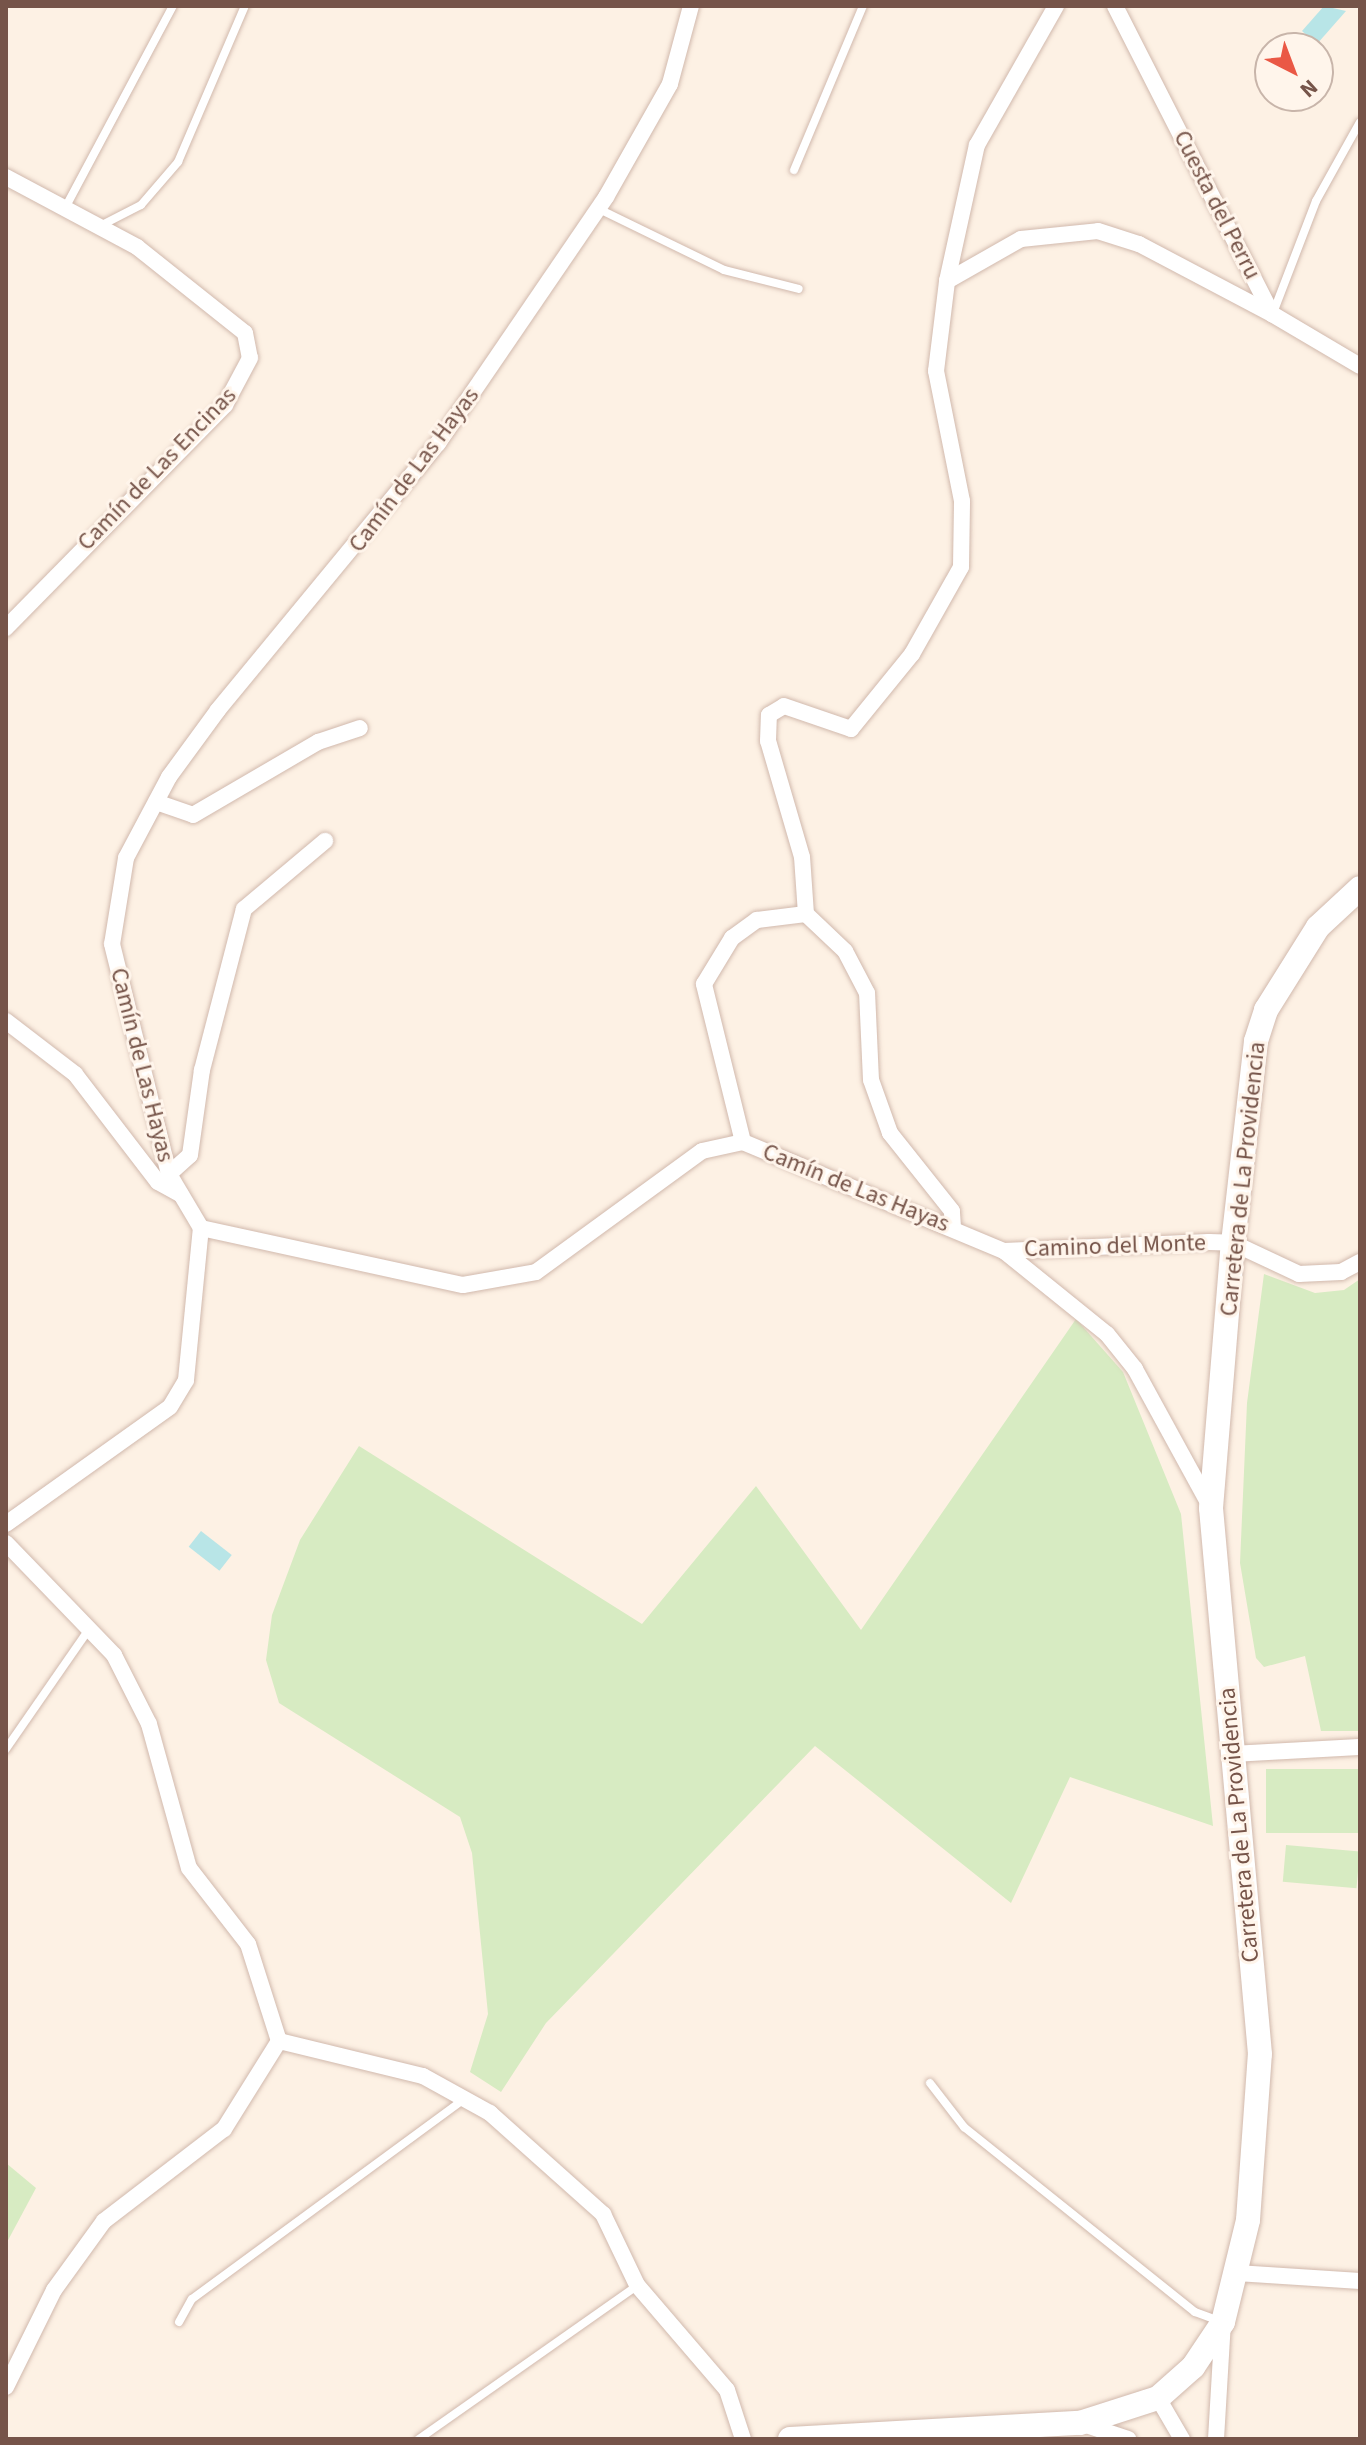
<!DOCTYPE html>
<html>
<head>
<meta charset="utf-8">
<style>
  body { margin:0 }
  #map { position:relative; width:1366px; height:2445px; overflow:hidden; background:#fdf1e4; font-family:"Source Sans 3",sans-serif }
  div>[style] { position:absolute }
  .green>* { inset:0; background:#d7ebc2; transform-origin:0 0 }
  .water>* { inset:0; background:#b8e5e7; transform-origin:0 0 }
  .roads { filter:drop-shadow(0 0 2px #d1b9ad) drop-shadow(0 0 2px #d1b9ad) }
  .lane>* { height:8px; margin:-4px; padding:0 4px; transform-origin:4px; border-radius:4px; background:#fff }
  .street>* { height:16px; margin:-8px; padding:0 8px; transform-origin:8px; border-radius:8px; background:#fff }
  .secondary>* { height:24px; margin:-12px; padding:0 12px; transform-origin:12px; border-radius:12px; background:#fff }
  span { translate:-50% -50%; white-space:nowrap; text-align:center; line-height:1.15; -webkit-text-stroke:6px #fff5eb; paint-order:stroke }
  .street-label { font-size:24px; color:#765449 }
  .frame { position:absolute; inset:0; border:8px solid #765449; pointer-events:none }
  .north { position:absolute; left:1254px; top:32px; width:80px; height:80px; box-sizing:border-box; background:#fff5eb; border:2px solid #c8b5aa; border-radius:50%; rotate:138deg; font-size:22px; font-weight:700; line-height:32px; text-align:center; color:#765449 }
  .north::after { content:''; display:block; margin:auto; width:28px; height:36px; background:#ea5845; clip-path:polygon(50% 0,100% 100%,50% 72%,0 100%) }
</style>
</head>
<body>
<div id="map">
  <div class="green">
    <div style="clip-path:polygon(1264px 1274px,1315px 1293px,1344px 1290px,1360px 1279px,1360px 1731px,1321px 1731px,1305px 1656px,1264px 1667px,1256px 1658px,1240px 1563px,1247px 1403px)"></div>
    <div style="clip-path:polygon(1076px 1319px,1123px 1372px,1181px 1514px,1213px 1826px,1070px 1777px,1011px 1903px,815px 1746px,546px 2023px,501px 2092px,470px 2072px,488px 2014px,472px 1853px,460px 1817px,279px 1703px,266px 1660px,272px 1615px,300px 1540px,359px 1446px,642px 1624px,756px 1486px,861px 1630px)"></div>
    <div style="left:1360px;top:1769px;width:64px;height:94px;rotate:90deg"></div>
    <div style="left:1286px;top:1845px;width:74px;height:37px;rotate:5deg"></div>
    <div style="clip-path:polygon(6px 2163px,36px 2188px,6px 2244px)"></div>
  </div>
  <div class="water">
    <div style="clip-path:polygon(1324px 6px,1346px 11px,1317px 44px,1302px 31px)"></div>
    <div style="left:201px;top:1531px;width:39px;height:20px;rotate:38deg"></div>
  </div>
  <div class="roads">
    <div class="lane">
      <div style="left:794px;top:170px;width:178px;rotate:-67.2deg"></div>
      <div style="left:599px;top:209px;width:139px;rotate:26deg"></div>
      <div style="left:724px;top:270px;width:77px;rotate:14.2deg"></div>
      <div style="left:64px;top:210px;width:231px;rotate:-61.9deg"></div>
      <div style="left:100px;top:226px;width:46px;rotate:-27.1deg"></div>
      <div style="left:141px;top:205px;width:57px;rotate:-49.3deg"></div>
      <div style="left:178px;top:162px;width:170px;rotate:-66.8deg"></div>
      <div style="left:1273px;top:313px;width:120px;rotate:-69deg"></div>
      <div style="left:1316px;top:201px;width:90px;rotate:-60.9deg"></div>
      <div style="left:6px;top:1749px;width:146px;rotate:-55.3deg"></div>
      <div style="left:930px;top:2083px;width:56px;rotate:52.3deg"></div>
      <div style="left:964px;top:2127px;width:296px;rotate:38.7deg"></div>
      <div style="left:1195px;top:2312px;width:29px;rotate:20deg"></div>
      <div style="left:179px;top:2322px;width:26px;rotate:-61deg"></div>
      <div style="left:192px;top:2299px;width:338px;rotate:-36.3deg"></div>
      <div style="left:419px;top:2439px;width:266px;rotate:-35.1deg"></div>
    </div>
    <div class="street">
      <div style="left:691px;top:6px;width:81px;rotate:105.1deg"></div>
      <div style="left:670px;top:84px;width:130px;rotate:119.5deg"></div>
      <div style="left:606px;top:197px;width:298px;rotate:124.3deg"></div>
      <div style="left:438px;top:443px;width:346px;rotate:129.5deg"></div>
      <div style="left:218px;top:710px;width:83px;rotate:126.2deg"></div>
      <div style="left:169px;top:777px;width:92px;rotate:118deg"></div>
      <div style="left:126px;top:858px;width:87px;rotate:99.2deg"></div>
      <div style="left:112px;top:944px;width:237px;rotate:76.1deg"></div>
      <div style="left:169px;top:1174px;width:63px;rotate:59.3deg"></div>
      <div style="left:201px;top:1228px;width:268px;rotate:12.3deg"></div>
      <div style="left:463px;top:1285px;width:74px;rotate:-10.1deg"></div>
      <div style="left:536px;top:1272px;width:205px;rotate:-36.1deg"></div>
      <div style="left:702px;top:1151px;width:42px;rotate:-12.4deg"></div>
      <div style="left:743px;top:1142px;width:283px;rotate:22.7deg"></div>
      <div style="left:1004px;top:1251px;width:132px;rotate:38.9deg"></div>
      <div style="left:1107px;top:1334px;width:45px;rotate:51.3deg"></div>
      <div style="left:1135px;top:1369px;width:158px;rotate:61.3deg"></div>
      <div style="left:1115px;top:6px;width:346px;rotate:63deg"></div>
      <div style="left:1272px;top:314px;width:102px;rotate:30.6deg"></div>
      <div style="left:6px;top:177px;width:149px;rotate:28.1deg"></div>
      <div style="left:137px;top:247px;width:138px;rotate:38.5deg"></div>
      <div style="left:245px;top:333px;width:25px;rotate:79deg"></div>
      <div style="left:250px;top:358px;width:53px;rotate:118deg"></div>
      <div style="left:225px;top:405px;width:313px;rotate:134.5deg"></div>
      <div style="left:947px;top:281px;width:85px;rotate:-29.6deg"></div>
      <div style="left:1021px;top:239px;width:77px;rotate:-5.9deg"></div>
      <div style="left:1098px;top:231px;width:43px;rotate:17.6deg"></div>
      <div style="left:1139px;top:244px;width:150px;rotate:27.8deg"></div>
      <div style="left:156px;top:802px;width:39px;rotate:19deg"></div>
      <div style="left:193px;top:815px;width:145px;rotate:-30.3deg"></div>
      <div style="left:318px;top:742px;width:44px;rotate:-18.4deg"></div>
      <div style="left:6px;top:1021px;width:87px;rotate:37.5deg"></div>
      <div style="left:75px;top:1074px;width:136px;rotate:52.5deg"></div>
      <div style="left:158px;top:1182px;width:26px;rotate:29deg"></div>
      <div style="left:743px;top:1142px;width:163px;rotate:-103.9deg"></div>
      <div style="left:704px;top:984px;width:54px;rotate:-58.7deg"></div>
      <div style="left:732px;top:938px;width:31px;rotate:-36deg"></div>
      <div style="left:757px;top:920px;width:49px;rotate:-7deg"></div>
      <div style="left:169px;top:1174px;width:28px;rotate:-42deg"></div>
      <div style="left:190px;top:1155px;width:86px;rotate:-82deg"></div>
      <div style="left:202px;top:1070px;width:166px;rotate:-75.4deg"></div>
      <div style="left:244px;top:909px;width:106px;rotate:-40deg"></div>
      <div style="left:953px;top:1227px;width:16px;rotate:-94deg"></div>
      <div style="left:952px;top:1211px;width:100px;rotate:-128.5deg"></div>
      <div style="left:890px;top:1133px;width:56px;rotate:-109.7deg"></div>
      <div style="left:871px;top:1080px;width:87px;rotate:-92.6deg"></div>
      <div style="left:867px;top:993px;width:47px;rotate:-117.6deg"></div>
      <div style="left:845px;top:951px;width:54px;rotate:-136.5deg"></div>
      <div style="left:806px;top:914px;width:57px;rotate:-94deg"></div>
      <div style="left:802px;top:857px;width:121px;rotate:-106.3deg"></div>
      <div style="left:768px;top:741px;width:26px;rotate:-88deg"></div>
      <div style="left:769px;top:715px;width:17px;rotate:-31deg"></div>
      <div style="left:784px;top:706px;width:71px;rotate:18.9deg"></div>
      <div style="left:851px;top:729px;width:97px;rotate:-50.9deg"></div>
      <div style="left:912px;top:654px;width:100px;rotate:-60.6deg"></div>
      <div style="left:961px;top:567px;width:66px;rotate:-89.1deg"></div>
      <div style="left:962px;top:501px;width:133px;rotate:-101.3deg"></div>
      <div style="left:936px;top:371px;width:91px;rotate:-83deg"></div>
      <div style="left:947px;top:281px;width:139px;rotate:-77.6deg"></div>
      <div style="left:977px;top:145px;width:160px;rotate:-60.4deg"></div>
      <div style="left:1004px;top:1251px;width:205px;rotate:-2.5deg"></div>
      <div style="left:1209px;top:1242px;width:24px;rotate:2deg"></div>
      <div style="left:1233px;top:1243px;width:73px;rotate:25.2deg"></div>
      <div style="left:1299px;top:1274px;width:42px;rotate:-2.7deg"></div>
      <div style="left:1341px;top:1272px;width:21px;rotate:-28deg"></div>
      <div style="left:6px;top:1524px;width:201px;rotate:-35.5deg"></div>
      <div style="left:170px;top:1407px;width:31px;rotate:-59deg"></div>
      <div style="left:186px;top:1380px;width:153px;rotate:-84.4deg"></div>
      <div style="left:6px;top:1543px;width:156px;rotate:46deg"></div>
      <div style="left:114px;top:1655px;width:77px;rotate:63.1deg"></div>
      <div style="left:149px;top:1724px;width:149px;rotate:74.5deg"></div>
      <div style="left:189px;top:1868px;width:96px;rotate:52.2deg"></div>
      <div style="left:248px;top:1944px;width:102px;rotate:72.3deg"></div>
      <div style="left:279px;top:2041px;width:148px;rotate:13.7deg"></div>
      <div style="left:423px;top:2076px;width:77px;rotate:28.9deg"></div>
      <div style="left:490px;top:2113px;width:152px;rotate:41.8deg"></div>
      <div style="left:603px;top:2214px;width:79px;rotate:64.4deg"></div>
      <div style="left:637px;top:2285px;width:138px;rotate:49.4deg"></div>
      <div style="left:727px;top:2390px;width:52px;rotate:71.9deg"></div>
      <div style="left:1231px;top:1754px;width:129px;rotate:-3.1deg"></div>
      <div style="left:1237px;top:2273px;width:123px;rotate:3.7deg"></div>
      <div style="left:6px;top:2387px;width:108px;rotate:-63.7deg"></div>
      <div style="left:54px;top:2290px;width:85px;rotate:-54.1deg"></div>
      <div style="left:104px;top:2221px;width:151px;rotate:-37.5deg"></div>
      <div style="left:224px;top:2129px;width:104px;rotate:-58deg"></div>
      <div style="left:1158px;top:2398px;width:48px;rotate:59.7deg"></div>
      <div style="left:1080px;top:2423px;width:51px;rotate:18.4deg"></div>
      <div style="left:1216px;top:2439px;width:117px;rotate:-86.6deg"></div>
    </div>
    <div class="secondary">
      <div style="left:790px;top:2439px;width:290px;rotate:-3.2deg"></div>
      <div style="left:1080px;top:2423px;width:82px;rotate:-17.8deg"></div>
      <div style="left:1158px;top:2398px;width:47px;rotate:-41.5deg"></div>
      <div style="left:1193px;top:2367px;width:54px;rotate:-56.3deg"></div>
      <div style="left:1223px;top:2322px;width:105px;rotate:-76.2deg"></div>
      <div style="left:1248px;top:2220px;width:166px;rotate:-85.9deg"></div>
      <div style="left:1260px;top:2054px;width:548px;rotate:-95.13deg"></div>
      <div style="left:1211px;top:1508px;width:266px;rotate:-85.3deg"></div>
      <div style="left:1233px;top:1243px;width:203px;rotate:-83.5deg"></div>
      <div style="left:1256px;top:1041px;width:33px;rotate:-72deg"></div>
      <div style="left:1266px;top:1010px;width:98px;rotate:-57.9deg"></div>
      <div style="left:1318px;top:927px;width:57px;rotate:-42.9deg"></div>
    </div>
  </div>
  <div class="street-label">
    <span style="left:1217px;top:205px;rotate:63deg">Cuesta del Perru</span>
    <span style="left:157px;top:469px;rotate:-46deg">Camín de Las Encinas</span>
    <span style="left:414px;top:470px;rotate:-53deg">Camín de Las Hayas</span>
    <span style="left:142px;top:1065px;rotate:76deg">Camín de Las Hayas</span>
    <span style="left:1243px;top:1179px;rotate:-84deg">Carretera de La Providencia</span>
    <span style="left:856px;top:1188px;rotate:22deg">Camín de Las Hayas</span>
    <span style="left:1115px;top:1246px;rotate:-2deg">Camino del Monte</span>
    <span style="left:1239px;top:1825px;rotate:-95deg">Carretera de La Providencia</span>
  </div>
  <div class="frame"></div>
  <div class="north">N</div>
</div>
</body>
</html>
